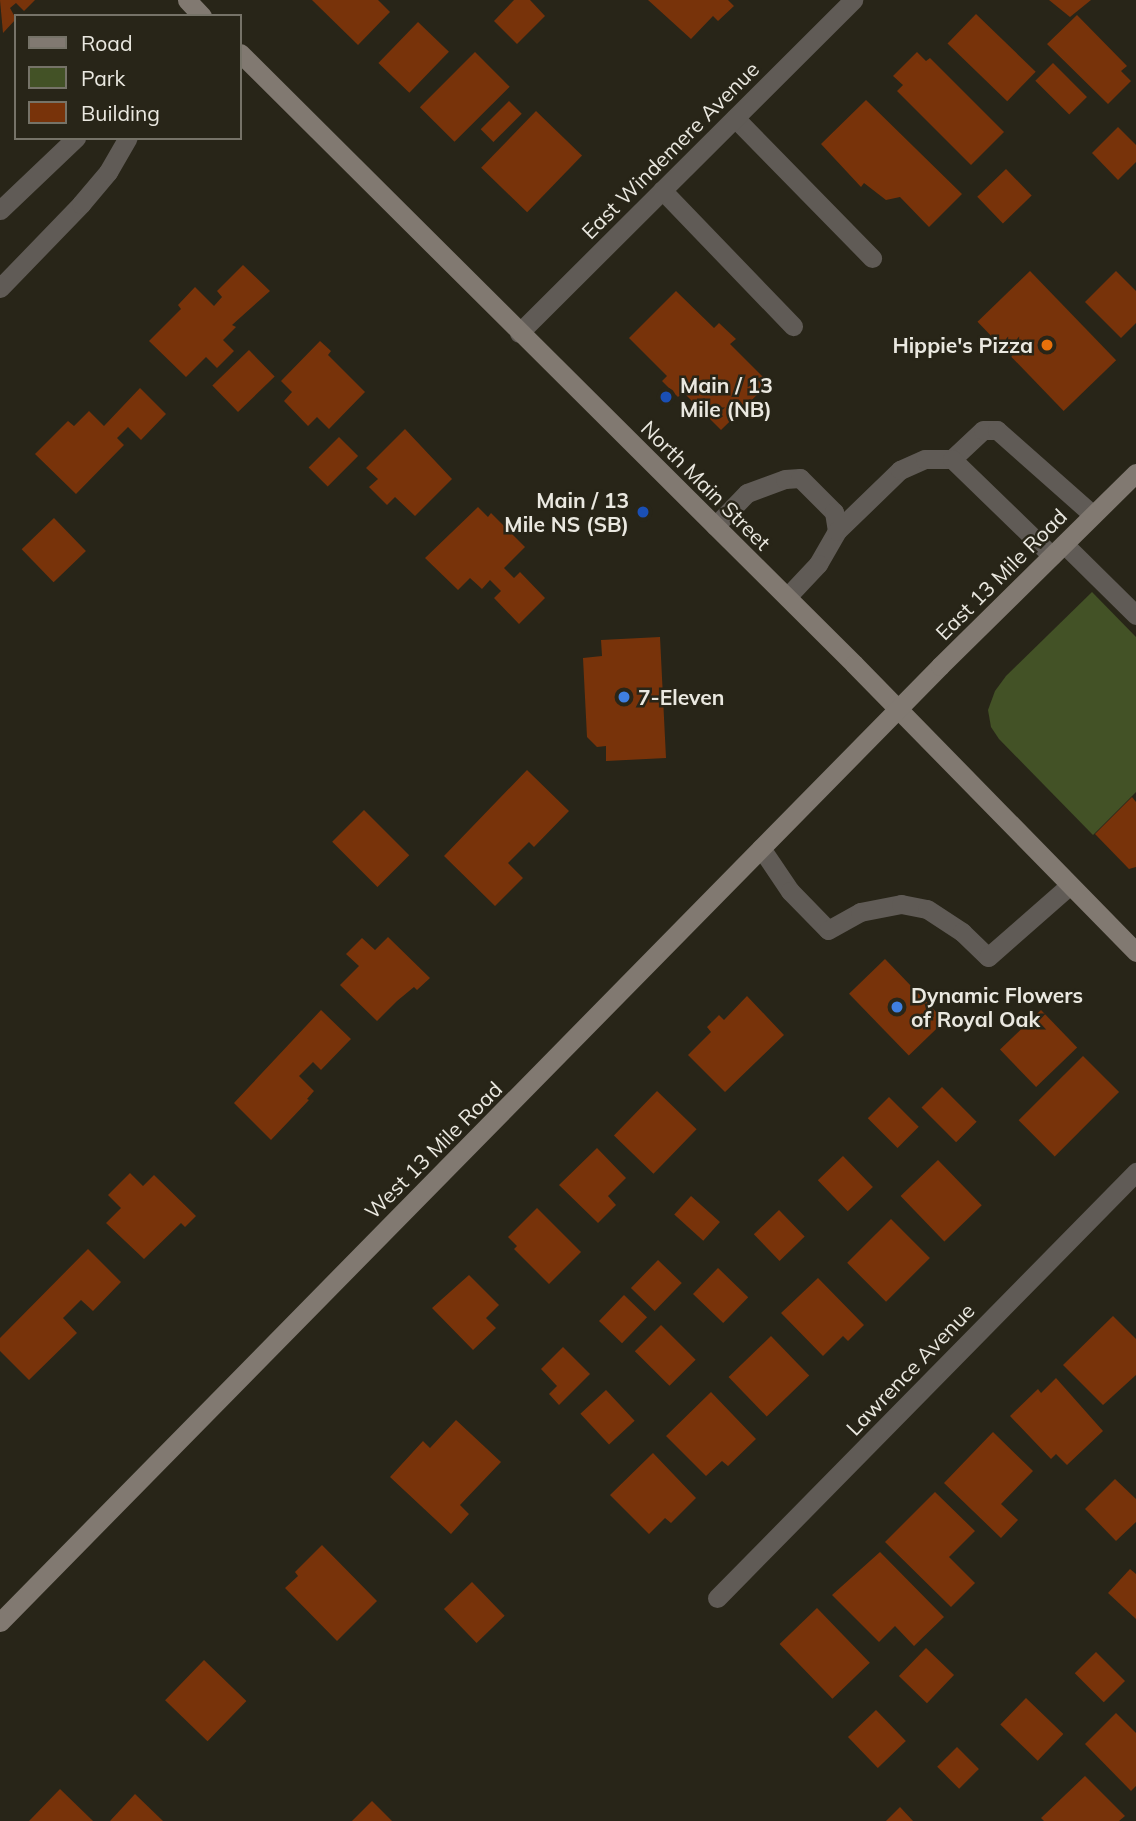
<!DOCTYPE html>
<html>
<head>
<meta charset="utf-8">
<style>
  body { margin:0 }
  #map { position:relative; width:1136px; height:1821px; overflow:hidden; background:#282518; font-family:Mulish,sans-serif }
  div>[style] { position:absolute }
  .green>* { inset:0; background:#435226 }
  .building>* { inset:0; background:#78330a; transform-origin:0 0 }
  .service>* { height:19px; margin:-9.5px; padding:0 9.5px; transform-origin:9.5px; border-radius:9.5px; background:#605b56 }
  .minor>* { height:19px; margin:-9.5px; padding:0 9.5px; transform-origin:9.5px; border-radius:9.5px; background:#605b56 }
  .secondary>* { height:19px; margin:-9.5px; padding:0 9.5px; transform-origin:9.5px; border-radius:9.5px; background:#817971 }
  .dots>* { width:19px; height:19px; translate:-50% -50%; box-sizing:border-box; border:4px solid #282518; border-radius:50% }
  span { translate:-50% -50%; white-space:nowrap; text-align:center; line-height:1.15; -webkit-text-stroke:5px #282518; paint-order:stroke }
  .street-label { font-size:21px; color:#eae8e0 }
  .poi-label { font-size:21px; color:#eae8e0; font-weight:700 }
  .right { translate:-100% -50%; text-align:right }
  .left { translate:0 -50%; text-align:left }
  .legend { position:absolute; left:14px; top:14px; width:228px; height:126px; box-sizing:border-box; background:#282518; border:2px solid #767368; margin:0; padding:9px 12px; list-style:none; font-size:21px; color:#eae8e0 }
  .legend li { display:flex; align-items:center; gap:14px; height:35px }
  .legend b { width:35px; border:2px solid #767368 }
</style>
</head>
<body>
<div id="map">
  <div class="green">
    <div style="clip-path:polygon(1092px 592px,1136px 637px,1136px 792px,1093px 835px,999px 739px,991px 727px,988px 710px,995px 691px,1006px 676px)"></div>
  </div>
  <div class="building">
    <div style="clip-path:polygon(0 0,35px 0,24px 11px,16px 3px,10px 8px,16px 19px,3px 33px)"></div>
    <div style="clip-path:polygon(312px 0,378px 0,390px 12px,358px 45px)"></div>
    <div style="clip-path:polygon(514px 0,530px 0,545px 16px,517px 44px,494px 21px)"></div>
    <div style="clip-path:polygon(648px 0,728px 0,734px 6px,718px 21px,713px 16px,691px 39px)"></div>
    <div style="clip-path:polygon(1049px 0,1091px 0,1070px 17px)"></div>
    <div style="left:976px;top:14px;width:83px;height:41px;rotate:44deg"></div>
    <div style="clip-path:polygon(1077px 15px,1127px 66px,1121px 71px,1131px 81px,1108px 104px,1047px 44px)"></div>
    <div style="left:418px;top:22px;width:43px;height:57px;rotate:44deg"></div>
    <div style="left:475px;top:52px;width:49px;height:78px;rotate:45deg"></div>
    <div style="clip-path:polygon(917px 52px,926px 61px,930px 58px,1004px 132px,971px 165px,897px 91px,903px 85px,893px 76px)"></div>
    <div style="left:1053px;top:63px;width:48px;height:25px;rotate:45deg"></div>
    <div style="clip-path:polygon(866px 100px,962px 194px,929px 227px,900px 197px,886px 200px,864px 183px,861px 187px,821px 144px)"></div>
    <div style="left:509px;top:101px;width:18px;height:40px;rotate:45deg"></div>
    <div style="left:536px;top:111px;width:64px;height:79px;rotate:44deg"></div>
    <div style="clip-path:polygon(1118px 127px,1136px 145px,1136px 162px,1118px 180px,1092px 153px)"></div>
    <div style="left:1006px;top:169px;width:37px;height:40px;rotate:46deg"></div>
    <div style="clip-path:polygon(243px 265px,270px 291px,232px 325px,236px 327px,223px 340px,234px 351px,217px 368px,206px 357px,186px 377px,149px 341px,181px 309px,178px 305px,195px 287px,214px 306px,222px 297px,217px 291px)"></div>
    <div style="left:1030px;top:271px;width:124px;height:73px;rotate:46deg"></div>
    <div style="clip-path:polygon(1116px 271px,1136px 291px,1136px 323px,1121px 338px,1085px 302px)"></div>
    <div style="clip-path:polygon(676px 291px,714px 328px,719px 323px,736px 339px,730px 344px,769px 383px,721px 430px,683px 392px,678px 397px,662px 381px,667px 376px,629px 338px)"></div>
    <div style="clip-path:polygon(320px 341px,331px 351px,328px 355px,365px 392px,329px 429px,317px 417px,308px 426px,284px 401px,292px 392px,281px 381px)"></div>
    <div style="left:249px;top:350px;width:37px;height:51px;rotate:46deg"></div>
    <div style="clip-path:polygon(140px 388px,166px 414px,141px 440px,128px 427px,117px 438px,124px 445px,76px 494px,35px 454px,68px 421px,74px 426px,89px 411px,104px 426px)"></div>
    <div style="clip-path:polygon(405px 429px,452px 479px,415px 516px,395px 497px,387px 505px,369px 487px,378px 479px,366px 468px)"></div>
    <div style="left:339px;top:437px;width:27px;height:43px;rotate:45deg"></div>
    <div style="clip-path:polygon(478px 507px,488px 517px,491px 513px,525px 547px,504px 568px,514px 578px,520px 572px,545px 598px,519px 624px,494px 598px,501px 591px,490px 580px,482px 589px,470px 578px,458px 590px,425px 558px)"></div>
    <div style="left:54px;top:518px;width:46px;height:45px;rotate:46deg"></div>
    <div style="clip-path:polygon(660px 637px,666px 758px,606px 761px,606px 746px,597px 747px,587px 737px,583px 658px,602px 656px,601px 640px)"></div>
    <div style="clip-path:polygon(527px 770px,569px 811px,534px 847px,529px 842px,508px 863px,523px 878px,495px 906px,444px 856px)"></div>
    <div style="clip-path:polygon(1132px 797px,1136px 802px,1136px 867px,1129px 869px,1095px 834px)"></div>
    <div style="left:364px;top:810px;width:64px;height:45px;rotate:45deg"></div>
    <div style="clip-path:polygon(388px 937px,430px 978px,417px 990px,414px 987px,397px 1001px,377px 1021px,340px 985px,359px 966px,346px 954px,362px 938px,375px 950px)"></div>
    <div style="left:885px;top:959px;width:86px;height:50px;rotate:46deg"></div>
    <div style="clip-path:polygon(747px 996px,784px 1035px,725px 1092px,688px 1055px,711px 1032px,707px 1027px,719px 1015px,724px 1020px)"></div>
    <div style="clip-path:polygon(321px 1010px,351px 1039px,321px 1070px,313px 1062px,299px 1076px,314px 1091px,307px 1099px,309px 1100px,271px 1140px,234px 1103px)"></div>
    <div style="left:1041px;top:1010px;width:52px;height:57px;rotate:46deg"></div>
    <div style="left:1083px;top:1056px;width:51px;height:91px;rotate:45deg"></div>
    <div style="left:942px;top:1087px;width:49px;height:29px;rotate:45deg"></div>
    <div style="left:657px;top:1091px;width:55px;height:62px;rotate:44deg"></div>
    <div style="left:889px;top:1097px;width:42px;height:30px;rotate:45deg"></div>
    <div style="clip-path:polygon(597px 1148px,626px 1178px,608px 1196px,616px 1205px,598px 1223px,559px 1185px)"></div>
    <div style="left:843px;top:1156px;width:43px;height:35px;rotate:46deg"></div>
    <div style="left:938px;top:1160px;width:63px;height:52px;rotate:46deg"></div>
    <div style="clip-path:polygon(130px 1173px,143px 1186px,154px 1175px,196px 1216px,185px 1227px,181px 1223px,144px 1259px,106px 1223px,121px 1208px,108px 1195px)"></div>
    <div style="left:691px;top:1196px;width:39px;height:25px;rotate:42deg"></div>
    <div style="clip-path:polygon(537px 1208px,581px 1252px,549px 1284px,514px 1249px,517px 1246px,508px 1237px)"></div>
    <div style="left:779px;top:1210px;width:37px;height:35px;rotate:46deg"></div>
    <div style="left:891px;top:1219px;width:55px;height:62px;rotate:45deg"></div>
    <div style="clip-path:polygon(88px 1249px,121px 1282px,93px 1311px,81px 1300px,63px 1318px,77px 1333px,29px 1380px,0 1351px,0 1338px)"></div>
    <div style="left:658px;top:1260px;width:33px;height:39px;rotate:44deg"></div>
    <div style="left:718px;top:1268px;width:42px;height:36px;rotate:44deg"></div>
    <div style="clip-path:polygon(469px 1275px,499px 1305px,486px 1318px,496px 1328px,473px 1350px,432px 1308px)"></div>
    <div style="clip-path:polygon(818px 1278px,864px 1325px,848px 1341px,843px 1336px,823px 1356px,781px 1313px)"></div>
    <div style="left:624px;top:1295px;width:32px;height:36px;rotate:44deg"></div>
    <div style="clip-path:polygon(1113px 1316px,1136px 1339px,1136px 1375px,1103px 1405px,1063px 1365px)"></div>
    <div style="left:661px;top:1325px;width:49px;height:37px;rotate:45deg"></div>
    <div style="left:771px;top:1336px;width:55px;height:59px;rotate:46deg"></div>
    <div style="clip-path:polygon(563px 1347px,590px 1374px,559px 1405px,549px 1394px,557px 1386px,541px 1369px)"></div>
    <div style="clip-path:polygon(1056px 1378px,1103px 1431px,1067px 1465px,1056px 1454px,1051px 1459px,1010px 1416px,1038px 1389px,1041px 1393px)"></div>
    <div style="left:606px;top:1390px;width:42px;height:35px;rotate:47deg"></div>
    <div style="clip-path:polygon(711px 1392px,756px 1439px,728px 1466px,722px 1461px,706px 1476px,666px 1436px)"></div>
    <div style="clip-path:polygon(456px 1420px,501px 1462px,460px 1505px,469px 1514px,451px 1534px,390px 1477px,423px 1441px,430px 1448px)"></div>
    <div style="clip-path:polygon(993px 1432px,1033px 1471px,1001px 1504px,1018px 1520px,1001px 1538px,944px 1483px)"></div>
    <div style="clip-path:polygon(653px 1453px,696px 1498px,671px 1523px,665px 1518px,649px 1534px,610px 1495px)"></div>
    <div style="clip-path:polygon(1115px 1479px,1136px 1499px,1136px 1522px,1116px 1541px,1085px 1509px)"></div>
    <div style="clip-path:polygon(935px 1492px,975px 1531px,949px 1557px,975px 1583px,951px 1607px,885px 1542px)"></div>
    <div style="clip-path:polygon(322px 1545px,377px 1601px,337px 1641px,285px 1588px,298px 1576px,295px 1572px)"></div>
    <div style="clip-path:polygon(880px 1552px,944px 1617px,914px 1646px,895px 1626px,879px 1642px,832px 1595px)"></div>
    <div style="clip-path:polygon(1130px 1569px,1136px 1574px,1136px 1619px,1108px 1593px)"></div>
    <div style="left:472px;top:1582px;width:47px;height:39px;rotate:46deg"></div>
    <div style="left:817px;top:1608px;width:76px;height:52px;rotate:46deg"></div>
    <div style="left:926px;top:1648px;width:39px;height:39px;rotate:44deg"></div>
    <div style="left:1096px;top:1652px;width:41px;height:30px;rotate:45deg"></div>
    <div style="left:204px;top:1660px;width:59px;height:56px;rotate:44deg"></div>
    <div style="left:1026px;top:1698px;width:52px;height:37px;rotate:44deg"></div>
    <div style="left:876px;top:1710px;width:43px;height:39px;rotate:46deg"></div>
    <div style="clip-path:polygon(1116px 1713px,1136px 1733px,1136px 1786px,1131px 1791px,1085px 1744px)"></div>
    <div style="left:957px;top:1747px;width:31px;height:28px;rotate:45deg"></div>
    <div style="clip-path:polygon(1085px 1776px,1125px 1816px,1119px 1821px,1044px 1821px,1041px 1818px)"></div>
    <div style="clip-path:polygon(60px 1789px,93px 1821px,29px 1821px)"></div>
    <div style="clip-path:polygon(135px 1794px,163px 1821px,110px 1821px)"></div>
    <div style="clip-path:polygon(372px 1801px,392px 1821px,352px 1821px)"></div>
    <div style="clip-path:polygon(900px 1807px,913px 1821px,886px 1821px)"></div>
  </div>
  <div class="service">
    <div style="left:735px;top:118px;width:196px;rotate:45.6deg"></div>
    <div style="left:662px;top:190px;width:189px;rotate:46.1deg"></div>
    <div style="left:952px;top:459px;width:42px;rotate:-43.1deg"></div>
    <div style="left:983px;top:430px;width:14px"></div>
    <div style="left:997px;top:430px;width:128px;rotate:41.5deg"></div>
    <div style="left:715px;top:526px;width:46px;rotate:-45.9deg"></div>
    <div style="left:747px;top:493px;width:40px;rotate:-20.2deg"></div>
    <div style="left:785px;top:479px;width:15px;rotate:-4deg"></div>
    <div style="left:800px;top:478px;width:48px;rotate:45deg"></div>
    <div style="left:834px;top:512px;width:19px;rotate:81deg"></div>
    <div style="left:837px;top:531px;width:38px;rotate:120deg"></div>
    <div style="left:818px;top:564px;width:45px;rotate:133.2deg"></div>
    <div style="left:837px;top:531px;width:88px;rotate:-44.1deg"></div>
    <div style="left:900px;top:470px;width:27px;rotate:-24deg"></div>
    <div style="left:925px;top:459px;width:27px"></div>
    <div style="left:952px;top:459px;width:139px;rotate:44.1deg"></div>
    <div style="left:1064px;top:544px;width:101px;rotate:44.6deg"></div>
    <div style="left:761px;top:848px;width:52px;rotate:56deg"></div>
    <div style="left:790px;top:891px;width:54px;rotate:45.7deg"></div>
    <div style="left:828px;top:930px;width:37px;rotate:-29deg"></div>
    <div style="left:860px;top:912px;width:42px;rotate:-11deg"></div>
    <div style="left:901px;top:904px;width:26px;rotate:11deg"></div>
    <div style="left:927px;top:909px;width:42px;rotate:33.3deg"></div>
    <div style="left:962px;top:932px;width:36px;rotate:44deg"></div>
    <div style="left:988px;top:957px;width:109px;rotate:-41.3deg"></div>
  </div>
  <div class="minor">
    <div style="left:0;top:210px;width:105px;rotate:-43.5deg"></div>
    <div style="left:0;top:288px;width:117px;rotate:-46deg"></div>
    <div style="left:81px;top:204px;width:42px;rotate:-49.8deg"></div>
    <div style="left:108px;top:172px;width:39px;rotate:-60deg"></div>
    <div style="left:519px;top:333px;width:472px;rotate:-44.9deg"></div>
    <div style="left:717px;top:1598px;width:598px;rotate:-45.47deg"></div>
  </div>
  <div class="secondary">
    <div style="left:187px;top:0;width:22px;rotate:47deg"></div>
    <div style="left:240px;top:53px;width:866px;rotate:44.86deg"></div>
    <div style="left:854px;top:664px;width:403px;rotate:45.6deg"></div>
    <div style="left:0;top:1622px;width:1341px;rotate:-45.48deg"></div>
    <div style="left:940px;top:666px;width:275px;rotate:-44.6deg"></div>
  </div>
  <div class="dots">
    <div style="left:1047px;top:345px;background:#e8710a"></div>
    <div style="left:666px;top:397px;background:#1a4fb4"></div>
    <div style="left:643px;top:512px;background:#1a4fb4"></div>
    <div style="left:624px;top:697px;background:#3f7fe0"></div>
    <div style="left:897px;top:1007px;background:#3f7fe0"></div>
  </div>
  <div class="street-label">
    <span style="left:670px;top:150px;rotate:-45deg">East Windemere Avenue</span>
    <span style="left:706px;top:485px;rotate:45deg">North Main Street</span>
    <span style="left:1001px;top:574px;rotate:-45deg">East 13 Mile Road</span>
    <span style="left:433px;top:1150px;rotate:-45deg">West 13 Mile Road</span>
    <span style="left:910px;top:1369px;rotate:-46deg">Lawrence Avenue</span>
  </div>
  <div class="poi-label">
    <span class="right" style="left:1033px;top:345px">Hippie's Pizza</span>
    <span class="left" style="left:680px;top:397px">Main / 13<br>Mile (NB)</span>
    <span class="right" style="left:629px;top:512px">Main / 13<br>Mile NS (SB)</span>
    <span class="left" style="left:638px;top:697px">7-Eleven</span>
    <span class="left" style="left:911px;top:1007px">Dynamic Flowers<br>of Royal Oak</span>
  </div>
  <ul class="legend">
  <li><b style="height:9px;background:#817971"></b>Road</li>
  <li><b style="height:19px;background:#435226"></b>Park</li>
  <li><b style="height:19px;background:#78330a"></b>Building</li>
  </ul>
</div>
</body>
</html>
